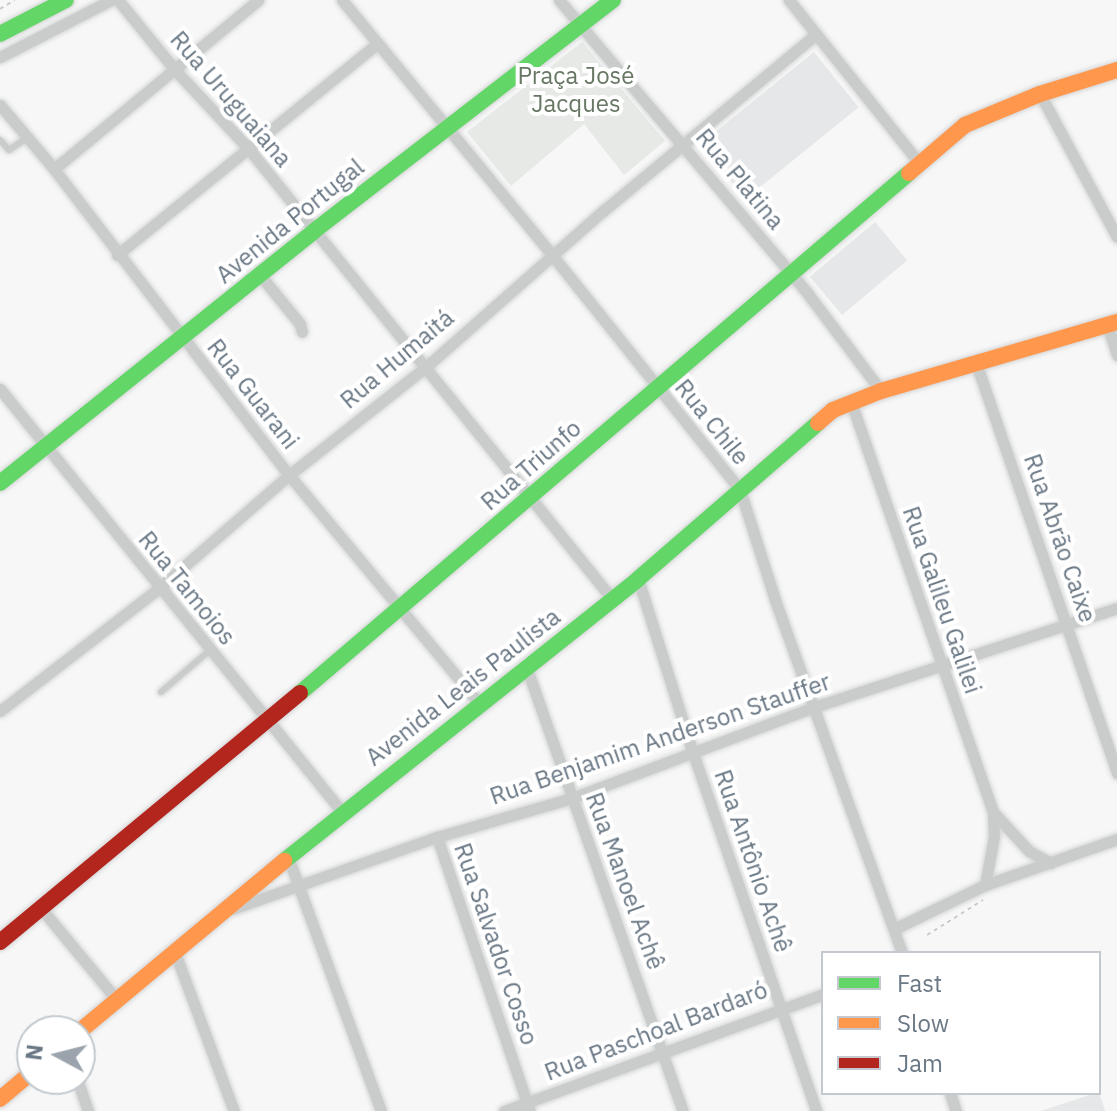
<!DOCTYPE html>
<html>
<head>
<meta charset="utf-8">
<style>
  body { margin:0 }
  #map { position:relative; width:1117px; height:1111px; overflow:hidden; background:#f7f7f7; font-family:"IBM Plex Sans",sans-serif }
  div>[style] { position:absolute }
  .built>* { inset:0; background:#e6e7e8; transform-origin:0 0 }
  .green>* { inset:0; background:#e6e9e5 }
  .path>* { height:2px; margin-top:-1px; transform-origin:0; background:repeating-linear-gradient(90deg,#c8c9ca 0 4px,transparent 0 8px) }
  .roads { filter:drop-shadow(0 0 2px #d4d5d6) drop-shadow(0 0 2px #d4d5d6) }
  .lane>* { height:6px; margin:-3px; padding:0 3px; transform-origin:3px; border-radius:3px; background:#cacccc }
  .street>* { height:11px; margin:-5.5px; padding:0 5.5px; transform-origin:5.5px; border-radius:5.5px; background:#cacccc }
  .fast>* { height:16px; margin:-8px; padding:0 8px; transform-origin:8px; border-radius:8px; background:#63d668 }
  .slow>* { height:16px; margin:-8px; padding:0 8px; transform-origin:8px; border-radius:8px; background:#ff974d }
  .jam>* { height:16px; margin:-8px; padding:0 8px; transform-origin:8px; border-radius:8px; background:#b3261e }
  span { translate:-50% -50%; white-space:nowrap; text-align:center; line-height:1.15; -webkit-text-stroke:8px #fff; paint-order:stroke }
  .park-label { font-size:24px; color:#677764 }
  .street-label { font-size:24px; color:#6a7885 }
  .legend { position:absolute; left:821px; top:951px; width:280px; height:144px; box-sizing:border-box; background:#fff; border:2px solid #c3c9ce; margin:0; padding:10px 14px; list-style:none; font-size:24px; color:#6a7885 }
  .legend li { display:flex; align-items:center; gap:16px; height:40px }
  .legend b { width:40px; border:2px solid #c3c9ce }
  .north { position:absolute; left:16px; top:1015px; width:80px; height:80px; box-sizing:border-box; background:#fff; border:2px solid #c3c9ce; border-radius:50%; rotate:277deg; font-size:22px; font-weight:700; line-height:32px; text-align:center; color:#6a7885 }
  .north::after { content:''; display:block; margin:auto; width:28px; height:36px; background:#9ba4ad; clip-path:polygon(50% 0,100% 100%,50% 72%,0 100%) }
</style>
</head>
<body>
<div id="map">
  <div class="built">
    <div style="left:814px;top:52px;width:71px;height:146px;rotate:51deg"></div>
    <div style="left:875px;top:222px;width:50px;height:85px;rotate:50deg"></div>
    <div style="left:1099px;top:1092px;width:20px;height:136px;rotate:72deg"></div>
  </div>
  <div class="green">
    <div style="clip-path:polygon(582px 42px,665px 141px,624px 175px,584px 124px,511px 186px,467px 132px)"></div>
  </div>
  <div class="path">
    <div style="left:0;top:9px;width:17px;rotate:-31deg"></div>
    <div style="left:927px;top:935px;width:66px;rotate:-32deg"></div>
  </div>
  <div class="roads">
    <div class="lane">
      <div style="left:0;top:140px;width:13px;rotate:48deg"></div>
      <div style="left:9px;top:150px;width:22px;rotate:-34deg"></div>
      <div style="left:161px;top:692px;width:65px;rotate:-40.6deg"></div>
    </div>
    <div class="street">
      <div style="left:118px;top:0;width:90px;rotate:50.8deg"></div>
      <div style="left:175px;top:70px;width:107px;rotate:46.9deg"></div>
      <div style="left:248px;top:148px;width:581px;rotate:51.08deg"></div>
      <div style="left:342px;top:0;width:330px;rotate:50.5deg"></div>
      <div style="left:552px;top:255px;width:301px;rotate:51.3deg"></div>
      <div style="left:740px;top:490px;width:115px;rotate:72.3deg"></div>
      <div style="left:775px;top:600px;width:375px;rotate:70.2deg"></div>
      <div style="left:559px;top:0;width:385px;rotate:49.7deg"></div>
      <div style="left:808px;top:294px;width:121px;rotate:53deg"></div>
      <div style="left:789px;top:0;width:210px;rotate:51.4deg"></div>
      <div style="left:0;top:57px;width:125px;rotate:-27.2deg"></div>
      <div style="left:1040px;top:94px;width:162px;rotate:61.7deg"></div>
      <div style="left:0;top:105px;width:84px;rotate:49.8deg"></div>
      <div style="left:54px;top:169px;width:386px;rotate:52.5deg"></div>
      <div style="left:289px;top:475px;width:297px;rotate:50.2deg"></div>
      <div style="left:54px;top:169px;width:265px;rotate:-39.6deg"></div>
      <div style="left:117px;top:255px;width:335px;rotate:-39.1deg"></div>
      <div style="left:260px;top:275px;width:63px;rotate:50.8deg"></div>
      <div style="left:300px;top:324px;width:8px;rotate:76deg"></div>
      <div style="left:1107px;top:324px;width:33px;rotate:72deg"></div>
      <div style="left:976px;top:363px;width:434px;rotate:71deg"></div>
      <div style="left:0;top:389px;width:545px;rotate:51.03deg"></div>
      <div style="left:851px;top:402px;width:434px;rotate:70.9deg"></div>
      <div style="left:993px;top:812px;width:24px;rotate:88deg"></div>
      <div style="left:994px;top:836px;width:50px;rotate:100.4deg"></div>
      <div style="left:638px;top:579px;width:179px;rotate:72.5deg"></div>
      <div style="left:692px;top:750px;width:382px;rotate:71deg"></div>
      <div style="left:526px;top:666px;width:472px;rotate:70.6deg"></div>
      <div style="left:0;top:711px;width:201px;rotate:-37.7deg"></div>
      <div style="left:159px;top:588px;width:172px;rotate:-41deg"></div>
      <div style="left:289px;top:475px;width:176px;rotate:-38.3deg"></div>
      <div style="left:427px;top:366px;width:235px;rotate:-41.4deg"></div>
      <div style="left:603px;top:211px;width:277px;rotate:-39.7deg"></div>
      <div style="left:993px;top:812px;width:53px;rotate:47.3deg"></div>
      <div style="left:1029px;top:851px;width:25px;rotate:29deg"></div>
      <div style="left:437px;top:837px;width:289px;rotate:71.3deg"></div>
      <div style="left:288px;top:857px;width:270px;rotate:69.9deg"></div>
      <div style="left:40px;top:907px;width:121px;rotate:50.4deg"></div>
      <div style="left:232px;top:909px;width:217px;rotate:-19.4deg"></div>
      <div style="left:437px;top:837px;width:141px;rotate:-16.1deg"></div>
      <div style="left:572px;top:798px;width:259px;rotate:-20.6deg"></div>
      <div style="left:814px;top:707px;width:319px;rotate:-18.1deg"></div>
      <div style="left:894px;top:929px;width:101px;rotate:-25.8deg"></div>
      <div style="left:985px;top:885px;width:140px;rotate:-19.2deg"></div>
      <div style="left:174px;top:950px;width:172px;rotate:69.6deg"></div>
      <div style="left:77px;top:1079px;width:34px;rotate:71deg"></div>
      <div style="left:950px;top:1093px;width:19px;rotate:72deg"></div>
      <div style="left:504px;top:1111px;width:340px;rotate:-20.1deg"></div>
    </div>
    <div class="fast">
      <div style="left:0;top:34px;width:74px;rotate:-27.3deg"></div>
      <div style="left:0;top:483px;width:403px;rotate:-38.7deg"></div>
      <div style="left:314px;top:231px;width:378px;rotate:-37.7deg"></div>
      <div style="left:300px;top:693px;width:801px;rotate:-40.49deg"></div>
      <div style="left:284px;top:861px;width:453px;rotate:-38.5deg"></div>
      <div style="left:638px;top:579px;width:238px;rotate:-40.9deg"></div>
    </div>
    <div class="slow">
      <div style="left:909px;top:173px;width:74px;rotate:-40.6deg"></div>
      <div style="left:965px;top:125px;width:81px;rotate:-22.5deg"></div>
      <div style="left:1040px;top:94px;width:81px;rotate:-17.3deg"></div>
      <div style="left:818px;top:423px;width:20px;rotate:-41deg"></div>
      <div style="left:833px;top:410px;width:52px;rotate:-21.6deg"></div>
      <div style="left:881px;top:391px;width:246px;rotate:-16.3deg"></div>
      <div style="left:80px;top:1031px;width:266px;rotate:-39.8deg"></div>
      <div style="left:0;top:1099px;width:42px;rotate:-40.2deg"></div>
    </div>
    <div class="jam">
      <div style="left:0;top:942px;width:390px;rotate:-39.7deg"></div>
    </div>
  </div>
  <div class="park-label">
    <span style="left:576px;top:90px">Praça José<br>Jacques</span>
  </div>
  <div class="street-label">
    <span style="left:231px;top:99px;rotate:49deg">Rua Uruguaiana</span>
    <span style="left:740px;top:179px;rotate:50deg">Rua Platina</span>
    <span style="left:290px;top:221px;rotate:-39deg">Avenida Portugal</span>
    <span style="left:397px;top:359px;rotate:-40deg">Rua Humaitá</span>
    <span style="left:253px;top:394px;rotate:52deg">Rua Guarani</span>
    <span style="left:712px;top:422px;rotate:51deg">Rua Chile</span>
    <span style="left:531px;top:465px;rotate:-41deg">Rua Triunfo</span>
    <span style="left:1060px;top:538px;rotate:71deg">Rua Abrão Caixe</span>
    <span style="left:187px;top:588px;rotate:51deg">Rua Tamoios</span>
    <span style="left:942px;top:600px;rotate:71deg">Rua Galileu Galilei</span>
    <span style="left:463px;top:687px;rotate:-38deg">Avenida Leais Paulista</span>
    <span style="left:660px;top:739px;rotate:-19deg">Rua Benjamim Anderson Stauffer</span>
    <span style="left:753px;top:861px;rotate:71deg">Rua Antônio Achê</span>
    <span style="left:625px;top:881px;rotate:70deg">Rua Manoel Achê</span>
    <span style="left:496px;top:944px;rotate:71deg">Rua Salvador Cosso</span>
    <span style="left:656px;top:1031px;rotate:-21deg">Rua Paschoal Bardaró</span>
  </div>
  <ul class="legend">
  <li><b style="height:10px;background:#63d668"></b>Fast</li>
  <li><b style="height:10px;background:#ff974d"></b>Slow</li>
  <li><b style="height:10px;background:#b3261e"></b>Jam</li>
  </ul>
  <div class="north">N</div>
</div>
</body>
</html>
